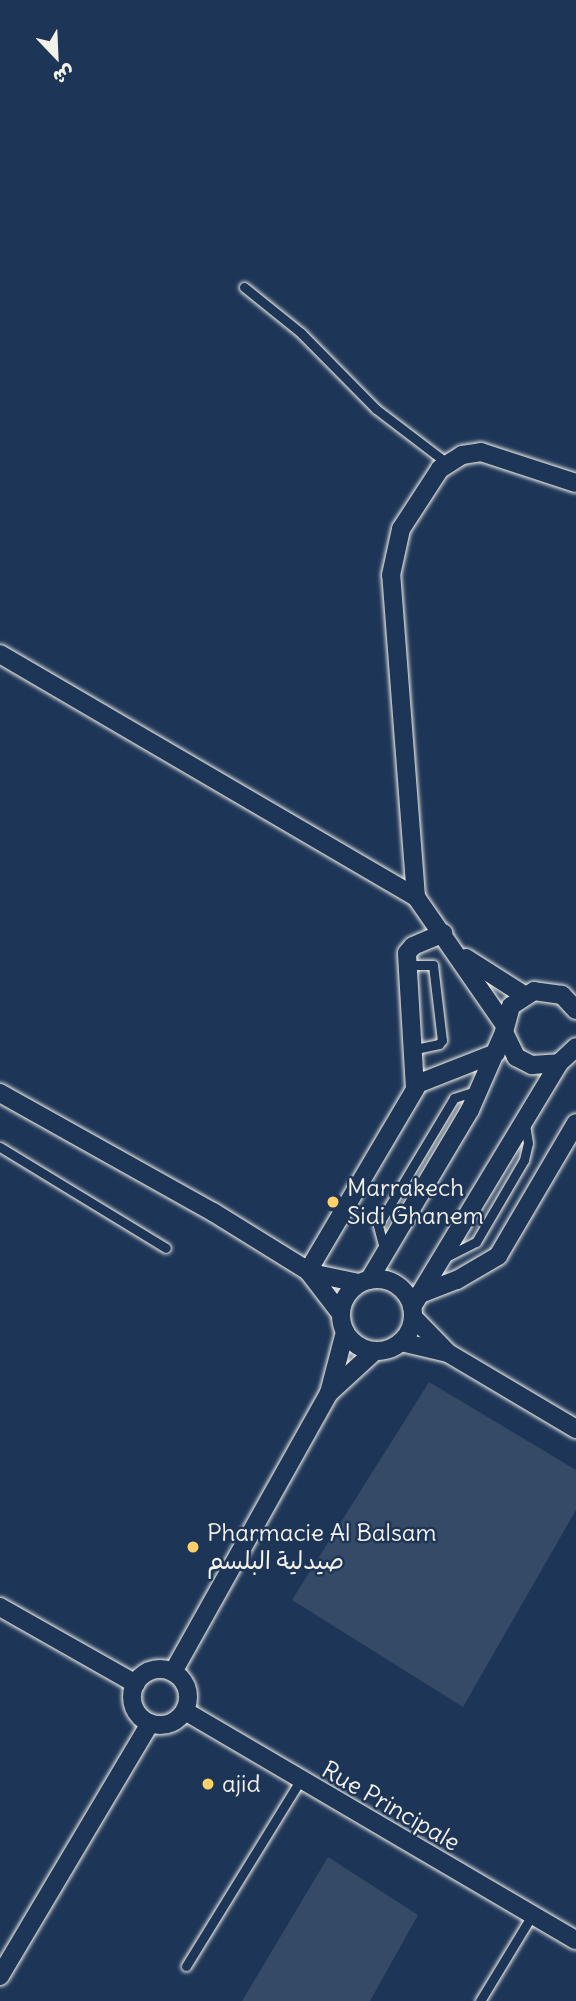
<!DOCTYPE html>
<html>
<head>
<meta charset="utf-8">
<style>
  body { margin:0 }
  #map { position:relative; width:576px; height:2001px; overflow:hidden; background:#1d3557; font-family:Delius,"Playpen Sans Arabic",sans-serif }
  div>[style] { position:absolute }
  .green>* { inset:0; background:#354a67 }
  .roads { filter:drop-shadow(0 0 2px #f4f1e8) drop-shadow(0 0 2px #f4f1e8) }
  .lane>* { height:9px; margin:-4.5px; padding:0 4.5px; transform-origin:4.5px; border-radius:4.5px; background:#1d3557 }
  .street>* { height:18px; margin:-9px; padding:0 9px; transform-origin:9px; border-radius:9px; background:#1d3557 }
  .street>.ring { margin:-9px; padding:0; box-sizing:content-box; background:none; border:18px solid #1d3557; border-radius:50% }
  .dots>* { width:19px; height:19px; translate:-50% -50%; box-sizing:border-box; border:4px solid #1d3557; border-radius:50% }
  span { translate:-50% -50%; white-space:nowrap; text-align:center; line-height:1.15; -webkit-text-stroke:5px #1d3557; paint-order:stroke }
  .poi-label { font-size:24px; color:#f4f1e8 }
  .left { translate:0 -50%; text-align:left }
  .street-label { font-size:24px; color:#f4f1e8 }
  .north { position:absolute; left:21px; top:21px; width:70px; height:70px; -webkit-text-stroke:5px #1d3557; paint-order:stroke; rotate:157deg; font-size:19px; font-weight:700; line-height:28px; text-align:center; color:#f4f1e8 }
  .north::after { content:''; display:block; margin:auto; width:24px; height:32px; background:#f4f1e8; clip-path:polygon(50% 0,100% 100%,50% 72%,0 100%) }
</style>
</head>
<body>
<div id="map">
  <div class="green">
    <div style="clip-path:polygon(429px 1382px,576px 1470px,576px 1510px,463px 1707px,292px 1600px)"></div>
    <div style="clip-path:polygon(328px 1857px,418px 1915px,370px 2001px,242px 2001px)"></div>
  </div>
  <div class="roads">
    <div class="lane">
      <div style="left:244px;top:287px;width:73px;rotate:38.9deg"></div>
      <div style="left:301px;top:333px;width:107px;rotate:45.4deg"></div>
      <div style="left:376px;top:409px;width:89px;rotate:37.3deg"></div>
      <div style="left:409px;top:965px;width:24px"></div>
      <div style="left:433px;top:965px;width:76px;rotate:83.2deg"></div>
      <div style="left:442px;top:1040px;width:5px;rotate:127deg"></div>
      <div style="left:439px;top:1044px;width:24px;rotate:168deg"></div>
      <div style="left:0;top:1147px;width:194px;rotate:31.3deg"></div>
      <div style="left:385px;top:1252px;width:28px;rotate:-105deg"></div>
      <div style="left:378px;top:1225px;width:148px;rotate:-59.1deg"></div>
      <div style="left:454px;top:1098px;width:26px;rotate:-18deg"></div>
      <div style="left:444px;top:1258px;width:36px;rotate:-27deg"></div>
      <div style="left:476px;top:1242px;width:95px;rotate:-59.7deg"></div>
      <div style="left:524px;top:1160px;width:17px;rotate:-77deg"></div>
      <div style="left:528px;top:1143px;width:18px;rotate:-99deg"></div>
      <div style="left:186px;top:1966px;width:216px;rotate:-58.4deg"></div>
      <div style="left:480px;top:2001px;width:100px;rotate:-58.8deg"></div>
    </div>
    <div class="street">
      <div style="left:0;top:654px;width:482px;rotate:30.3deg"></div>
      <div style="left:416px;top:897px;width:155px;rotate:55.3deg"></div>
      <div style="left:416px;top:897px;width:323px;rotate:-94.4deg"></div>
      <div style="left:391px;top:575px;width:47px;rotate:-77.7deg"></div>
      <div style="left:401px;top:529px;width:72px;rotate:-57deg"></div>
      <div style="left:440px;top:469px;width:26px;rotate:-32deg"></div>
      <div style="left:462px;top:455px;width:19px;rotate:-9deg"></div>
      <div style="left:481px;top:452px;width:100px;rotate:18.1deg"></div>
      <div style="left:466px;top:958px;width:69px;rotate:32.5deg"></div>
      <div style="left:576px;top:1010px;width:21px;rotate:-133deg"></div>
      <div style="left:562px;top:995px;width:28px;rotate:-172deg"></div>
      <div style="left:534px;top:991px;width:27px;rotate:147deg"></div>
      <div style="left:511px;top:1006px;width:27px;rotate:105deg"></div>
      <div style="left:504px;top:1032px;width:28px;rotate:64deg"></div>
      <div style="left:516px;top:1057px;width:18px;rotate:27deg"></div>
      <div style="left:532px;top:1065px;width:27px;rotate:-4deg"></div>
      <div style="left:559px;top:1063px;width:23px;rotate:-43deg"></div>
      <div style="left:417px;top:1084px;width:85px;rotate:-21.4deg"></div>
      <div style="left:0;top:1093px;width:244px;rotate:29.2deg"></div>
      <div style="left:213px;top:1212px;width:112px;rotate:31.8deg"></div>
      <div style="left:308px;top:1271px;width:54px;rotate:52.5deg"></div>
      <div style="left:308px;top:1271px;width:211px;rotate:-59.5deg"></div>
      <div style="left:415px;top:1089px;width:136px;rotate:-93.4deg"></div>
      <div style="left:407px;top:953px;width:9px;rotate:-49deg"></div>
      <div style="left:413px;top:946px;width:33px;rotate:-23deg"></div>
      <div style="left:311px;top:1273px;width:49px;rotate:11.8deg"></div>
      <div class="ring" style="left:341px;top:1279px;width:54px;height:54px"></div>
      <div style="left:369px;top:1280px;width:198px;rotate:-59.3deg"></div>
      <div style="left:470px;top:1110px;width:85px;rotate:-66.4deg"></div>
      <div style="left:420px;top:1294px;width:40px;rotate:-21deg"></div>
      <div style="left:457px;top:1280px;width:48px;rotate:-30.3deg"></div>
      <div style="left:498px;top:1256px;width:154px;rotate:-59.6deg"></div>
      <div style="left:412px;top:1307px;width:285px;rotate:-58.9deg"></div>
      <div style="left:413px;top:1317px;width:50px;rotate:45.8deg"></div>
      <div style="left:401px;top:1342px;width:48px;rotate:13.2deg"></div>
      <div style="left:448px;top:1353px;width:149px;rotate:30.7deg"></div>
      <div style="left:329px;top:1393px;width:62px;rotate:-42.4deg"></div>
      <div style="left:0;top:1607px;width:156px;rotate:29.5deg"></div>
      <div class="ring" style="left:132px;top:1669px;width:38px;height:38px"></div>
      <div style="left:173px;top:1672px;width:320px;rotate:-60.8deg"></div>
      <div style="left:329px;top:1393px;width:63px;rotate:-75.3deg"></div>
      <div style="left:185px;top:1711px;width:453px;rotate:30.4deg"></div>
      <div style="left:0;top:1976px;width:294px;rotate:-59.3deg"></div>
    </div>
  </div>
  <div class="dots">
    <div style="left:333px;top:1202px;background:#ffd166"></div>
    <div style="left:193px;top:1547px;background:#ffd166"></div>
    <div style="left:208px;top:1784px;background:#ffd166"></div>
  </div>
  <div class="poi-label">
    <span class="left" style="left:347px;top:1202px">Marrakech<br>Sidi Ghanem</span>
    <span class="left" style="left:207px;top:1547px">Pharmacie Al Balsam<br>صيدلية البلسم</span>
    <span class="left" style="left:222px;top:1784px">ajid</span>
  </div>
  <div class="street-label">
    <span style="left:391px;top:1806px;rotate:30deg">Rue Principale</span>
  </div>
  <div class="north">ش</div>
</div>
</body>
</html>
